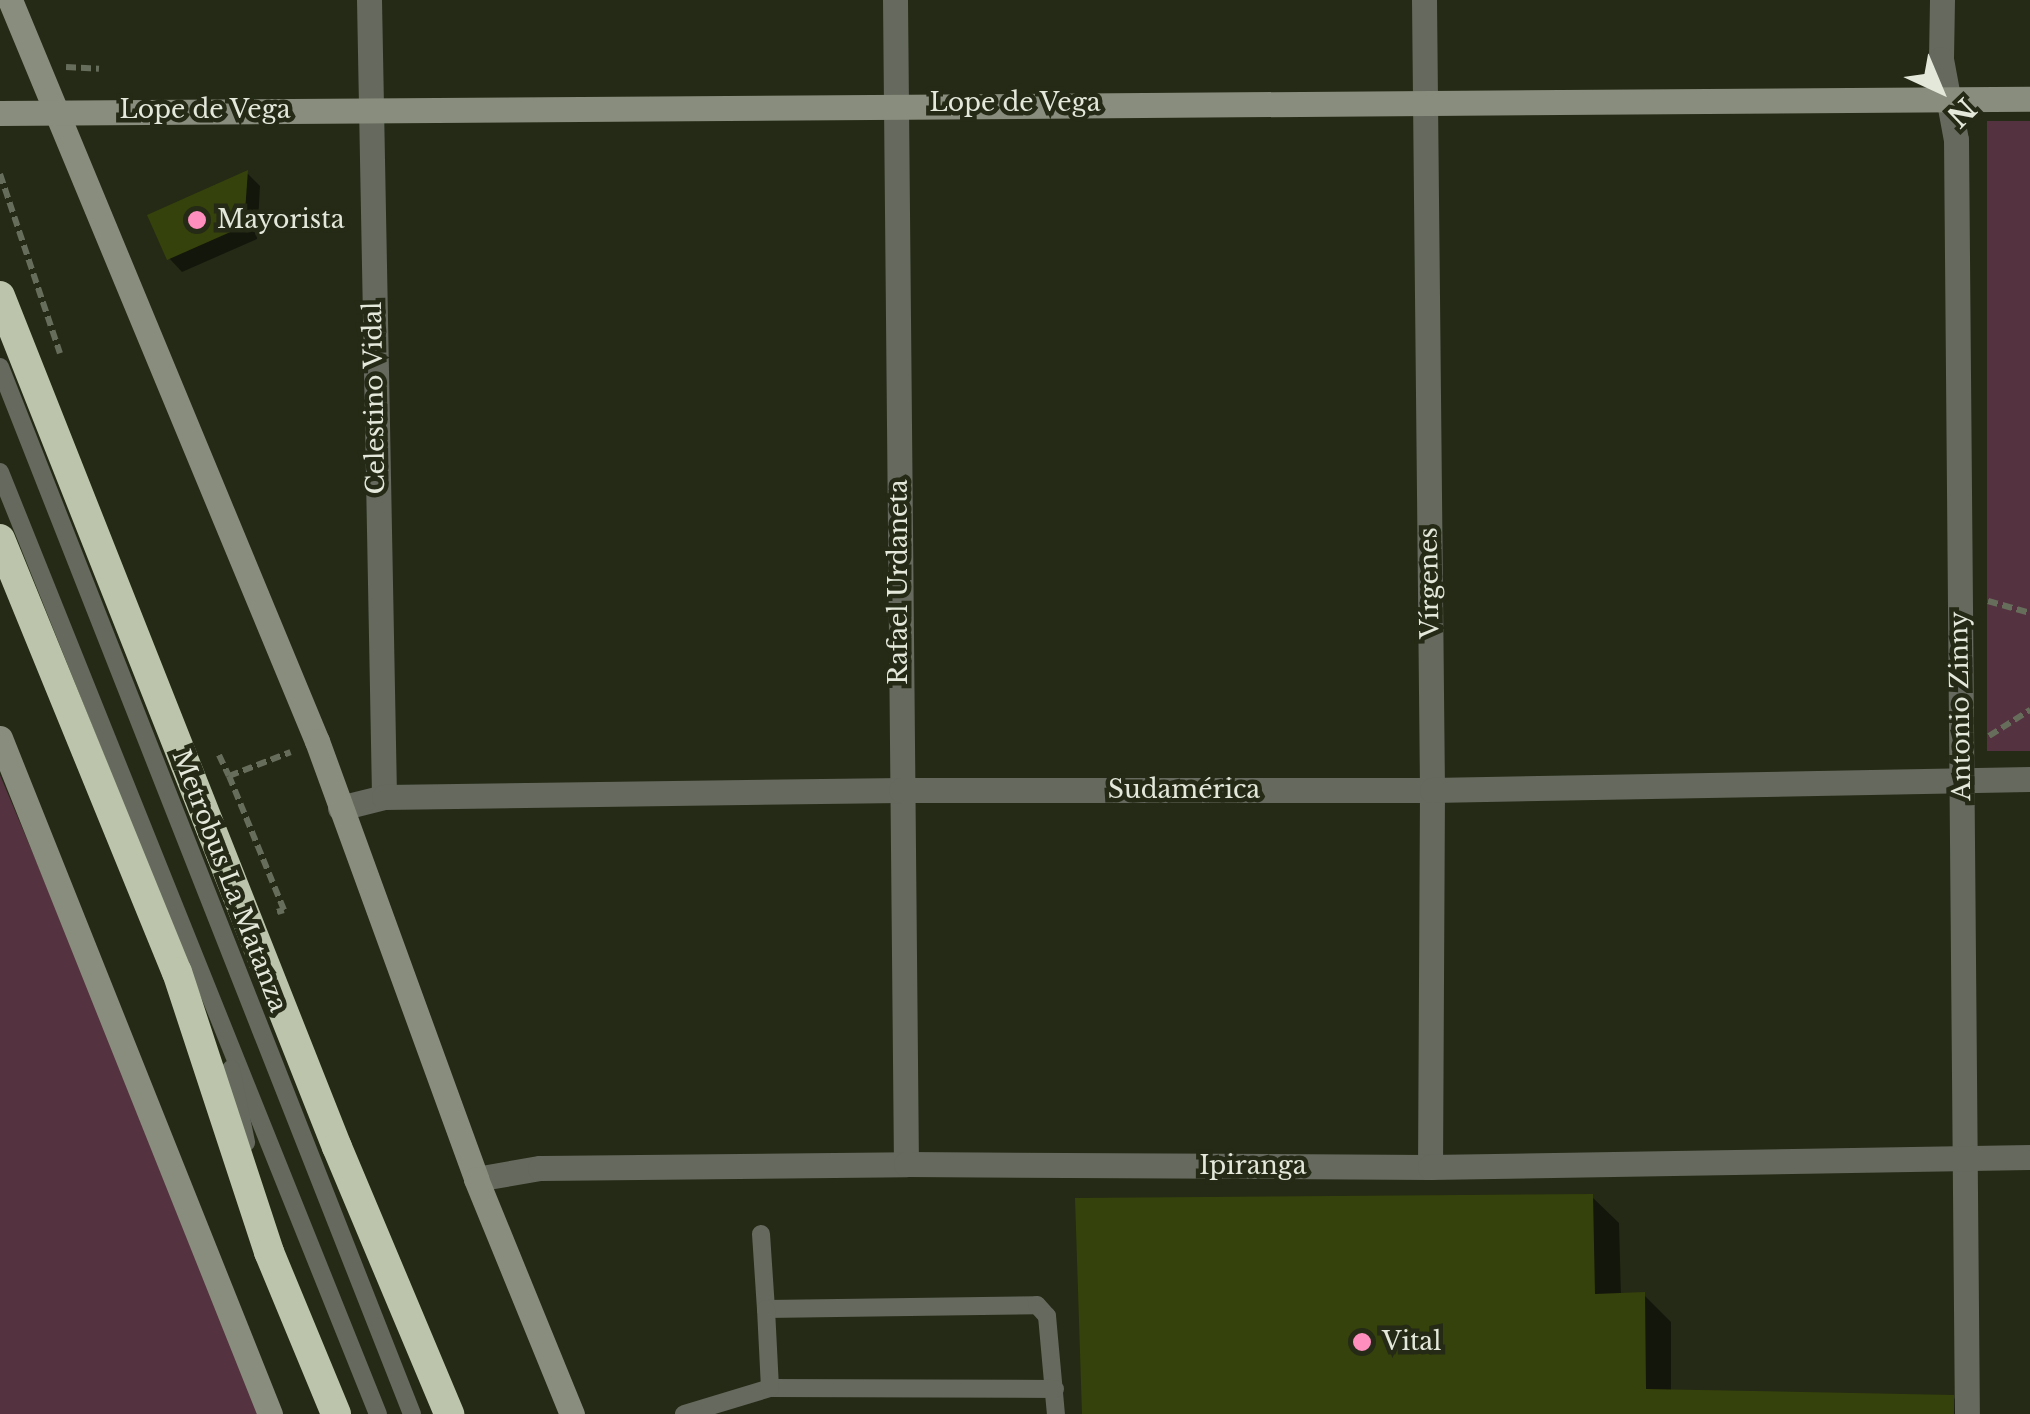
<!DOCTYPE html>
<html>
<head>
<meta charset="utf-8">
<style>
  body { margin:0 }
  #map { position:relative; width:2030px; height:1414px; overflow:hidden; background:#242a15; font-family:"Libre Baskerville",serif }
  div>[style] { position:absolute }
  .green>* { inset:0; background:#543240; transform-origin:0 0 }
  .shadow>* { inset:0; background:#0007 }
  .building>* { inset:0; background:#36420b }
  .path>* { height:6px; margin-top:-3px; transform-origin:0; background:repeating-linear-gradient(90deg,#676d5b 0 10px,transparent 0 15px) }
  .lane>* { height:18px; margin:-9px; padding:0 9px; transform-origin:9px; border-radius:9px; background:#65695e }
  .street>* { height:25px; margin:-12.5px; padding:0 12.5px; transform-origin:12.5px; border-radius:12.5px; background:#65695e }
  .secondary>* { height:25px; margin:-12.5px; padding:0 12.5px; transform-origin:12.5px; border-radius:12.5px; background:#888d7d }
  .highway>* { height:30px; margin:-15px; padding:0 15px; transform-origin:15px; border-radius:15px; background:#bcc4ab }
  .dots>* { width:28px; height:28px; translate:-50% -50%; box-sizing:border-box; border:5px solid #242a15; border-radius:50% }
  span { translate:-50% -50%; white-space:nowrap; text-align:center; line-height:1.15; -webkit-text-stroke:9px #242a15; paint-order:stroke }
  .street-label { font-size:25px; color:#e3e8db }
  .poi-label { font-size:25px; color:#e3e8db }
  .left { translate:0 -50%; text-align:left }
  .north { position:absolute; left:1890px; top:40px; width:100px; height:100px; -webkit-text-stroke:8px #242a15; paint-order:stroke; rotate:136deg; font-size:28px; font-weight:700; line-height:40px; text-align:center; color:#e3e8db }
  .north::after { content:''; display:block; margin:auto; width:35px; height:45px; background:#e3e8db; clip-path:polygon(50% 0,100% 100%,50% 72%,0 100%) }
</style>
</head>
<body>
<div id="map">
  <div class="green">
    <div style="left:2030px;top:121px;width:630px;height:43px;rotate:90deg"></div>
    <div style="clip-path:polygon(0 775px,269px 1414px,0 1414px)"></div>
  </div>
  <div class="shadow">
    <div style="clip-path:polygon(247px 173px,260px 186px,257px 239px,182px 272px,169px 258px)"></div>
    <div style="clip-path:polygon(1591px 1196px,1619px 1223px,1621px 1296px,1644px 1295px,1671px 1322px,1671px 1392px,1953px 1397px,1970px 1414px,1084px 1414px)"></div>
  </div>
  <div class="building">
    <div style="clip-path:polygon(248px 170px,244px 226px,167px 260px,147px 215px)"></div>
    <div style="clip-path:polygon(1593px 1194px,1595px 1294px,1645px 1292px,1646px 1389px,1954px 1395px,1954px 1414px,1082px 1414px,1075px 1198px)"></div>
  </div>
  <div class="path">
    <div style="left:66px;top:67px;width:33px;rotate:3deg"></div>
    <div style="left:0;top:174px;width:189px;rotate:71.5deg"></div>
    <div style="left:1988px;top:601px;width:44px;rotate:15.9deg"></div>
    <div style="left:1989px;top:736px;width:49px;rotate:-32.4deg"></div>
    <div style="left:219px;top:755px;width:23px;rotate:65deg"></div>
    <div style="left:277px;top:912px;width:7px;rotate:-16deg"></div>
    <div style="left:284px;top:910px;width:145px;rotate:-112.3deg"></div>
    <div style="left:229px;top:776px;width:66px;rotate:-21.2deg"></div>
  </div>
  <div class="lane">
    <div style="left:0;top:367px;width:1125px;rotate:68.52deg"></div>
    <div style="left:0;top:472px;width:1015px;rotate:68.14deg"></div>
    <div style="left:231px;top:1069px;width:75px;rotate:78.4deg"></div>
    <div style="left:761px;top:1234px;width:75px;rotate:86.2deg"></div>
    <div style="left:766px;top:1309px;width:271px;rotate:-0.8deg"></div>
    <div style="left:1037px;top:1305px;width:15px;rotate:48deg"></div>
    <div style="left:1047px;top:1316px;width:98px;rotate:84.8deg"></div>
    <div style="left:770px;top:1388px;width:285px;rotate:0.2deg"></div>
    <div style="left:684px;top:1414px;width:90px;rotate:-16.8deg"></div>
    <div style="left:770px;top:1388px;width:79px;rotate:-92.9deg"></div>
  </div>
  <div class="street">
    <div style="left:369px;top:0;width:797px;rotate:88.92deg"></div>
    <div style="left:895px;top:0;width:1164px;rotate:89.46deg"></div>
    <div style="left:1424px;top:0;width:790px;rotate:89.42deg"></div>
    <div style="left:1432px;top:790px;width:377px;rotate:90.3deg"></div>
    <div style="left:1942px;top:0;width:59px;rotate:91deg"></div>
    <div style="left:1941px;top:59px;width:82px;rotate:79.5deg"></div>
    <div style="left:1956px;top:140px;width:1274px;rotate:89.51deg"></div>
    <div style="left:340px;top:808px;width:45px;rotate:-14deg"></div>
    <div style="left:384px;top:797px;width:517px;rotate:-0.78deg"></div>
    <div style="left:901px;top:790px;width:531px"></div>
    <div style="left:1432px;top:790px;width:598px;rotate:-1.05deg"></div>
    <div style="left:476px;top:1179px;width:65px;rotate:-9.8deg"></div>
    <div style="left:540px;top:1168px;width:366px;rotate:-0.6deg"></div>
    <div style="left:906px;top:1164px;width:524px;rotate:0.33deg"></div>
    <div style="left:1430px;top:1167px;width:600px;rotate:-0.95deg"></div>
  </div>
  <div class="secondary">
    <div style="left:10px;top:0;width:802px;rotate:67.5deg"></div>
    <div style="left:317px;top:741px;width:466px;rotate:70deg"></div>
    <div style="left:476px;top:1179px;width:254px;rotate:67.8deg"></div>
    <div style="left:0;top:113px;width:2030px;rotate:-0.4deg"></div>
    <div style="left:0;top:738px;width:728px;rotate:68.23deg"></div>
  </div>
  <div class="highway">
    <div style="left:0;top:296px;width:915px;rotate:68.4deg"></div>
    <div style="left:337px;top:1147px;width:290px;rotate:67.2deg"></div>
    <div style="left:0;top:539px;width:468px;rotate:67.8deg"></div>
    <div style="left:177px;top:972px;width:295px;rotate:71.8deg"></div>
    <div style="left:269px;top:1252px;width:175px;rotate:67.5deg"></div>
  </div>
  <div class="dots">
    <div style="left:197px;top:220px;background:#fd8ebe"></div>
    <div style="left:1362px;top:1342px;background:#fd8ebe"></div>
  </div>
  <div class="street-label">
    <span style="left:1015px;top:103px">Lope de Vega</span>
    <span style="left:205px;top:110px">Lope de Vega</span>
    <span style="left:375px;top:398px;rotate:-91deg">Celestino Vidal</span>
    <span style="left:899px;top:582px;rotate:-90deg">Rafael Urdaneta</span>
    <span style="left:1430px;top:583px;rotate:-91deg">Vírgenes</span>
    <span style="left:1961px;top:706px;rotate:-91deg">Antonio Zinny</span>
    <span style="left:1184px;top:790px">Sudamérica</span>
    <span style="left:229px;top:881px;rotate:69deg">Metrobus La Matanza</span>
    <span style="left:1253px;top:1166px">Ipiranga</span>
  </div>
  <div class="poi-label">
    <span class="left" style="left:217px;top:220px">Mayorista</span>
    <span class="left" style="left:1382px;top:1342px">Vital</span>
  </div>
  <div class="north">N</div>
</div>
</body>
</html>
